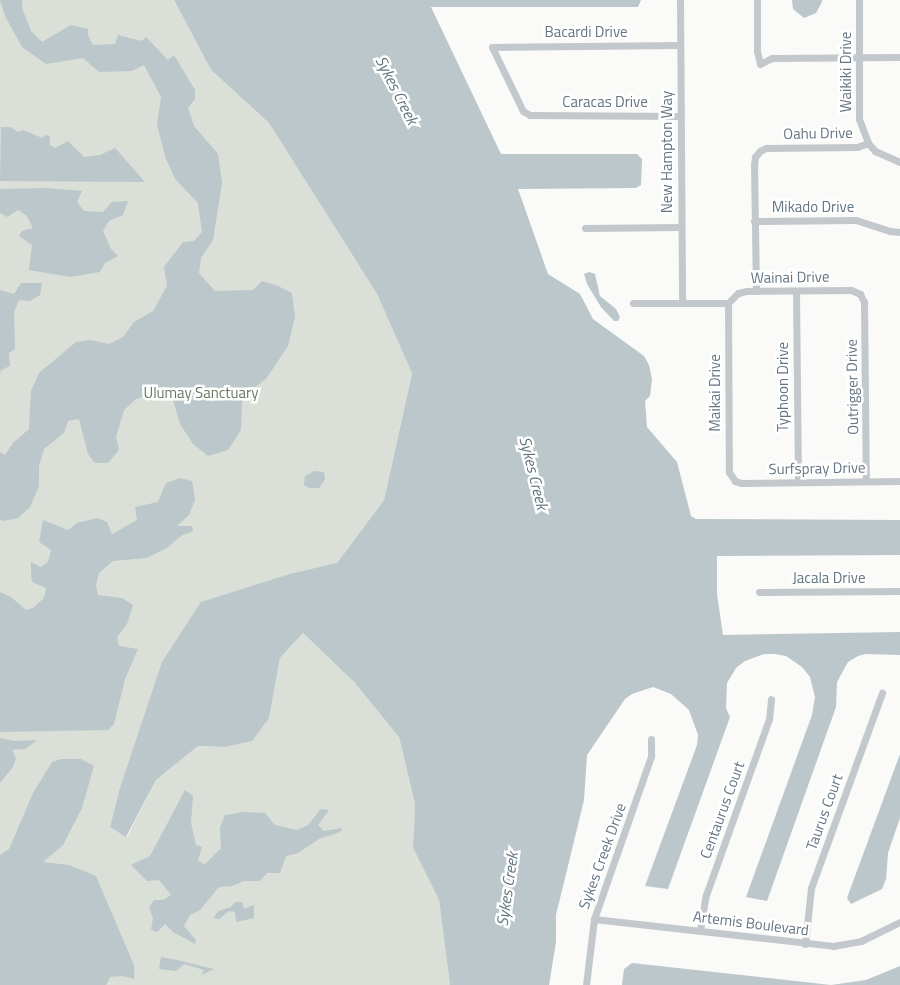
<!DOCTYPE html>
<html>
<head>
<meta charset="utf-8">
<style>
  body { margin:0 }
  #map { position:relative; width:900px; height:985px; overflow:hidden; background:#fafaf8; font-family:"Titillium Web",sans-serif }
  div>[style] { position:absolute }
  .green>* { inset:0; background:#dadfd7 }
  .water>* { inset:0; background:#bbc7cb }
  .street>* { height:7px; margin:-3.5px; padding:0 3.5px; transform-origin:3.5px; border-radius:3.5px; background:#c3c8cc }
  span { translate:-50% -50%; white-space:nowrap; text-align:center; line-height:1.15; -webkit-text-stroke:5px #fff; paint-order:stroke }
  .street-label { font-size:15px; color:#657683 }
  .park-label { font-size:15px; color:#687a64 }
  .water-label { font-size:16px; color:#60757c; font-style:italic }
</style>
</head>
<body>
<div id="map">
  <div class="green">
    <div style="clip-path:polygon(0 0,174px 0,211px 70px,269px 123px,377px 294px,412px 372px,384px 500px,337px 563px,136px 745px,119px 791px,110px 827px,127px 837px,156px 780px,198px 746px,224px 747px,269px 717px,280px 658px,303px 633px,354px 682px,399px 737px,415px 804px,413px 848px,439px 900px,450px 985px,0 985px)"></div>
  </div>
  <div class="water">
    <div style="clip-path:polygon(0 0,22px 0,22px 8px,31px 31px,42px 42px,71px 25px,88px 29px,88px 35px,93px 45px,115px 44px,118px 35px,142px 41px,146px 37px,168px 60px,174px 55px,195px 90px,195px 99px,188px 108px,194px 126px,218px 154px,222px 183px,213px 240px,201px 258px,199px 273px,215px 291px,253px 290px,262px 281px,278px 286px,292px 293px,295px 317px,288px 346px,266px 379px,248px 392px,242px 402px,241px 430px,228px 450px,208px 456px,193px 444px,180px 424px,171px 393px,160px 393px,136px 399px,124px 410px,116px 437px,119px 450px,108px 463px,95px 463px,88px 454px,79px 419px,68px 421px,64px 433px,44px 449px,39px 466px,39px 486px,30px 507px,18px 518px,3px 521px,0 519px,0 452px,5px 455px,13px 443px,29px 429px,31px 391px,39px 373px,76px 342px,90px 340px,109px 344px,123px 337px,134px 322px,153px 311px,167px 286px,164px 267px,183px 242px,194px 241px,202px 232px,198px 203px,176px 180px,166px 159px,157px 125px,161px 97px,144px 65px,132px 71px,99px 72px,83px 58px,46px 64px,22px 47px,5px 16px)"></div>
    <div style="clip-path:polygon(174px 0,641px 0,638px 7px,431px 7px,501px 154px,637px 154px,642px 159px,641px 185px,636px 188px,518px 189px,548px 274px,580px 294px,593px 319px,644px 356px,649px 365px,652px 379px,650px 396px,645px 401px,647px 427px,677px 462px,691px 516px,696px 519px,900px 520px,900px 555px,717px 556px,717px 594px,723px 635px,900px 632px,900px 655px,866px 654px,858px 656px,848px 662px,837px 682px,836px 707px,767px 901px,746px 897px,812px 715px,815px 697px,810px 677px,802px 667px,786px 656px,775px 654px,764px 654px,745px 661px,736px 668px,727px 683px,726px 708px,730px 717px,668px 889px,645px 886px,697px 745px,698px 735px,689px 710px,671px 694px,653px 687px,632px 694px,625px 699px,587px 755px,584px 800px,556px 915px,556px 942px,549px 985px,450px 985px,439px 900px,413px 848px,415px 804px,399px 737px,354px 682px,303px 633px,280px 658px,269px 718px,252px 741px,224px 747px,198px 746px,156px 780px,126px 837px,110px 827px,119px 791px,162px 662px,201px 602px,290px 574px,337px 563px,384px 500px,412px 373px,377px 294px,269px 123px,211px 70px)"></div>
    <div style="clip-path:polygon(792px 0,822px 0,822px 2px,816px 13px,804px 18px,793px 9px)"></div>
    <div style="clip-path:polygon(1px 127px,10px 127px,18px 132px,23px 130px,42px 138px,46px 135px,50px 136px,50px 145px,55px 148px,68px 141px,84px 157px,100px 155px,115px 148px,145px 182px,0 181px)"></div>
    <div style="clip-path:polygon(47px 188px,82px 191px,77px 202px,84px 211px,103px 212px,112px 202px,128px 201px,123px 215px,109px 221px,103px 231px,111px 249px,118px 256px,105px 263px,100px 272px,70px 277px,29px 270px,32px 245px,19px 236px,22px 231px,33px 228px,27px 216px,18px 210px,7px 217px,0 213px,0 189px)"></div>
    <div style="clip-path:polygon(589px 272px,595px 274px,600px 296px,616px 309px,620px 317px,618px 321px,614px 321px,601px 307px,587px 284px,584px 274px)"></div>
    <div style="clip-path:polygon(21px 283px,42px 283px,40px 295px,30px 301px,19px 300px,14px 312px,15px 349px,9px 353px,10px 366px,1px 370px,0 374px,0 290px,14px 294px)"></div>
    <div style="clip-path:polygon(314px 471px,324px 472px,325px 479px,319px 488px,309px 488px,304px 485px,305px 476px)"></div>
    <div style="clip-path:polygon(180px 478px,192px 481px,195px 500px,189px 515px,177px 526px,192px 526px,193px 531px,181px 536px,167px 548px,146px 558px,113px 561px,99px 573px,96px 585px,98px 595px,122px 598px,133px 605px,127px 624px,117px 637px,119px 646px,138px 649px,125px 679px,114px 724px,108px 730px,0 732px,0 592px,11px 597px,26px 610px,33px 608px,44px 598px,46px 588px,32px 582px,31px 573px,31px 562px,41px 567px,48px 562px,51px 550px,39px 542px,43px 520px,68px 530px,77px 523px,97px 518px,107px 522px,112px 534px,137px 520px,135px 507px,158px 502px,166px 483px)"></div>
    <div style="clip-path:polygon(0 738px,14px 741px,37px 740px,25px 749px,12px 750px,16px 758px,13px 767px,0 783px)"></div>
    <div style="clip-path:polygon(900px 754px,900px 818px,888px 853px,886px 879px,882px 889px,851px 904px,847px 898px)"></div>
    <div style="clip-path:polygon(61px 759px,81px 759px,94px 766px,82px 808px,63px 845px,43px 862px,69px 865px,96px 876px,134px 965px,134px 979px,123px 976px,110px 977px,106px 985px,0 985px,0 855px,9px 849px,33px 793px,52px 762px)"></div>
    <div style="clip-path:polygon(185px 790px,193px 796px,191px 823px,196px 845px,202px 847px,198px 860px,204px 865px,221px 848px,220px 828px,225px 815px,243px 812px,265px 813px,275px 825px,297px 830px,308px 825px,321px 809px,329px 810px,318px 825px,324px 831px,342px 828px,340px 832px,319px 839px,298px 853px,286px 856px,280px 873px,267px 873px,260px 881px,244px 881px,232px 886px,219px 887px,200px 910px,190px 915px,184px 926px,196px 940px,195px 944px,173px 932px,165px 924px,157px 932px,151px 930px,153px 918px,149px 907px,154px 900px,163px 900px,171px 895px,159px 880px,147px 881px,131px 865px,150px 856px)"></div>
    <div style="clip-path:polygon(235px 902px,242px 902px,244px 909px,254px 905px,254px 918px,236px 922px,235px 912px,229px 911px,219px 919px,214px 918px,218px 911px,231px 907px)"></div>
    <div style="clip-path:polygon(161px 957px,177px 960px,214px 969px,201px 975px,204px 970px,184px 964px,176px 971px,159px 969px)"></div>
    <div style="clip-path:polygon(632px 963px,831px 985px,866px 980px,900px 966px,900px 985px,622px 985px,624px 969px)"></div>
  </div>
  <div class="street">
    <div style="left:680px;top:0;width:303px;rotate:89.6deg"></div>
    <div style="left:757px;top:0;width:51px;rotate:90deg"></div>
    <div style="left:757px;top:51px;width:13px;rotate:77deg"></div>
    <div style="left:760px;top:64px;width:13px;rotate:-27deg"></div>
    <div style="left:772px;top:58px;width:128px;rotate:-0.4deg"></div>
    <div style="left:859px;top:0;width:119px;rotate:90deg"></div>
    <div style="left:859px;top:119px;width:26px;rotate:69deg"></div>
    <div style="left:680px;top:45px;width:188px;rotate:179.4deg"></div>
    <div style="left:492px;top:47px;width:71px;rotate:64.2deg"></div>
    <div style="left:523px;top:111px;width:8px;rotate:30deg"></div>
    <div style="left:530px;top:115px;width:150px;rotate:0.4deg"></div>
    <div style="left:754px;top:221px;width:102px;rotate:-0.6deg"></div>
    <div style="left:856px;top:220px;width:36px;rotate:18deg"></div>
    <div style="left:890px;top:231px;width:10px;rotate:6deg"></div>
    <div style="left:585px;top:228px;width:96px;rotate:-0.6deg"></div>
    <div style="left:756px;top:291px;width:126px;rotate:-90.9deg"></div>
    <div style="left:754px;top:165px;width:8px;rotate:-83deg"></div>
    <div style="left:755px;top:157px;width:8px;rotate:-50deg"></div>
    <div style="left:760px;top:151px;width:7px;rotate:-27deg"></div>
    <div style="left:766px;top:148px;width:91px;rotate:-0.6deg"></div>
    <div style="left:857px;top:147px;width:12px;rotate:-20deg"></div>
    <div style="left:868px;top:143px;width:11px;rotate:49deg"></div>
    <div style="left:875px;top:151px;width:27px;rotate:24deg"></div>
    <div style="left:796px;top:291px;width:191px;rotate:89.4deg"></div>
    <div style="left:633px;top:303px;width:95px"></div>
    <div style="left:728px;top:303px;width:14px;rotate:-45deg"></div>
    <div style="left:738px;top:293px;width:8px;rotate:-14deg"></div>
    <div style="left:746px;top:291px;width:105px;rotate:-0.5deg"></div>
    <div style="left:851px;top:290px;width:10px;rotate:24deg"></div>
    <div style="left:860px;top:294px;width:9px;rotate:63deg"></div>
    <div style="left:864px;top:302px;width:179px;rotate:89.4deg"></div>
    <div style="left:728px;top:303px;width:169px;rotate:89.7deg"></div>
    <div style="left:729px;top:472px;width:11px;rotate:56deg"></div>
    <div style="left:735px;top:481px;width:6px;rotate:18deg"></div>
    <div style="left:741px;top:483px;width:159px;rotate:-0.7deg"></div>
    <div style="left:759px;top:592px;width:141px;rotate:-0.4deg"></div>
    <div style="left:594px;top:919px;width:241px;rotate:6.4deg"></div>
    <div style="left:833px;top:946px;width:28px;rotate:-10deg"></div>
    <div style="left:861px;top:941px;width:43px;rotate:-26deg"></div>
    <div style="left:700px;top:931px;width:36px;rotate:-81deg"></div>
    <div style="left:706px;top:895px;width:187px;rotate:-70.3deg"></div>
    <div style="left:769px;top:719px;width:20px;rotate:-84deg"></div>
    <div style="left:805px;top:944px;width:56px;rotate:-83.9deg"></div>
    <div style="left:811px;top:888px;width:208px;rotate:-70deg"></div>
    <div style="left:586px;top:985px;width:66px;rotate:-83.1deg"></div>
    <div style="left:594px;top:919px;width:173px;rotate:-70.7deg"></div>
    <div style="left:651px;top:756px;width:17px;rotate:-90deg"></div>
  </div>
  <div class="street-label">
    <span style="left:586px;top:32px">Bacardi Drive</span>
    <span style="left:846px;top:72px;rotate:-90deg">Waikiki Drive</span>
    <span style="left:605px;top:102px">Caracas Drive</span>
    <span style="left:818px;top:133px;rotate:-1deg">Oahu Drive</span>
    <span style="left:667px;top:152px;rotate:-90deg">New Hampton Way</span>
    <span style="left:813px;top:207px">Mikado Drive</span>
    <span style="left:790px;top:277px;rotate:-1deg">Wainai Drive</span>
    <span style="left:783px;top:387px;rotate:-90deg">Typhoon Drive</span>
    <span style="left:852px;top:387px;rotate:-91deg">Outrigger Drive</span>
    <span style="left:715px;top:393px;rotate:-90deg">Maikai Drive</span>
    <span style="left:817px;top:468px;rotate:-1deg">Surfspray Drive</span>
    <span style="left:829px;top:578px">Jacala Drive</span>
    <span style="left:722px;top:810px;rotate:-70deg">Centaurus Court</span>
    <span style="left:824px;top:812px;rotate:-70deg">Taurus Court</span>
    <span style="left:602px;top:856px;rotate:-70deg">Sykes Creek Drive</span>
    <span style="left:751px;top:923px;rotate:7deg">Artemis Boulevard</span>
  </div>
  <div class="park-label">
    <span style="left:201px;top:393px">Ulumay Sanctuary</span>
  </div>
  <div class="water-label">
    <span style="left:397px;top:90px;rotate:63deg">Sykes Creek</span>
    <span style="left:534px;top:473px;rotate:76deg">Sykes Creek</span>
    <span style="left:507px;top:889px;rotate:-82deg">Sykes Creek</span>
  </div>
</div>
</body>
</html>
